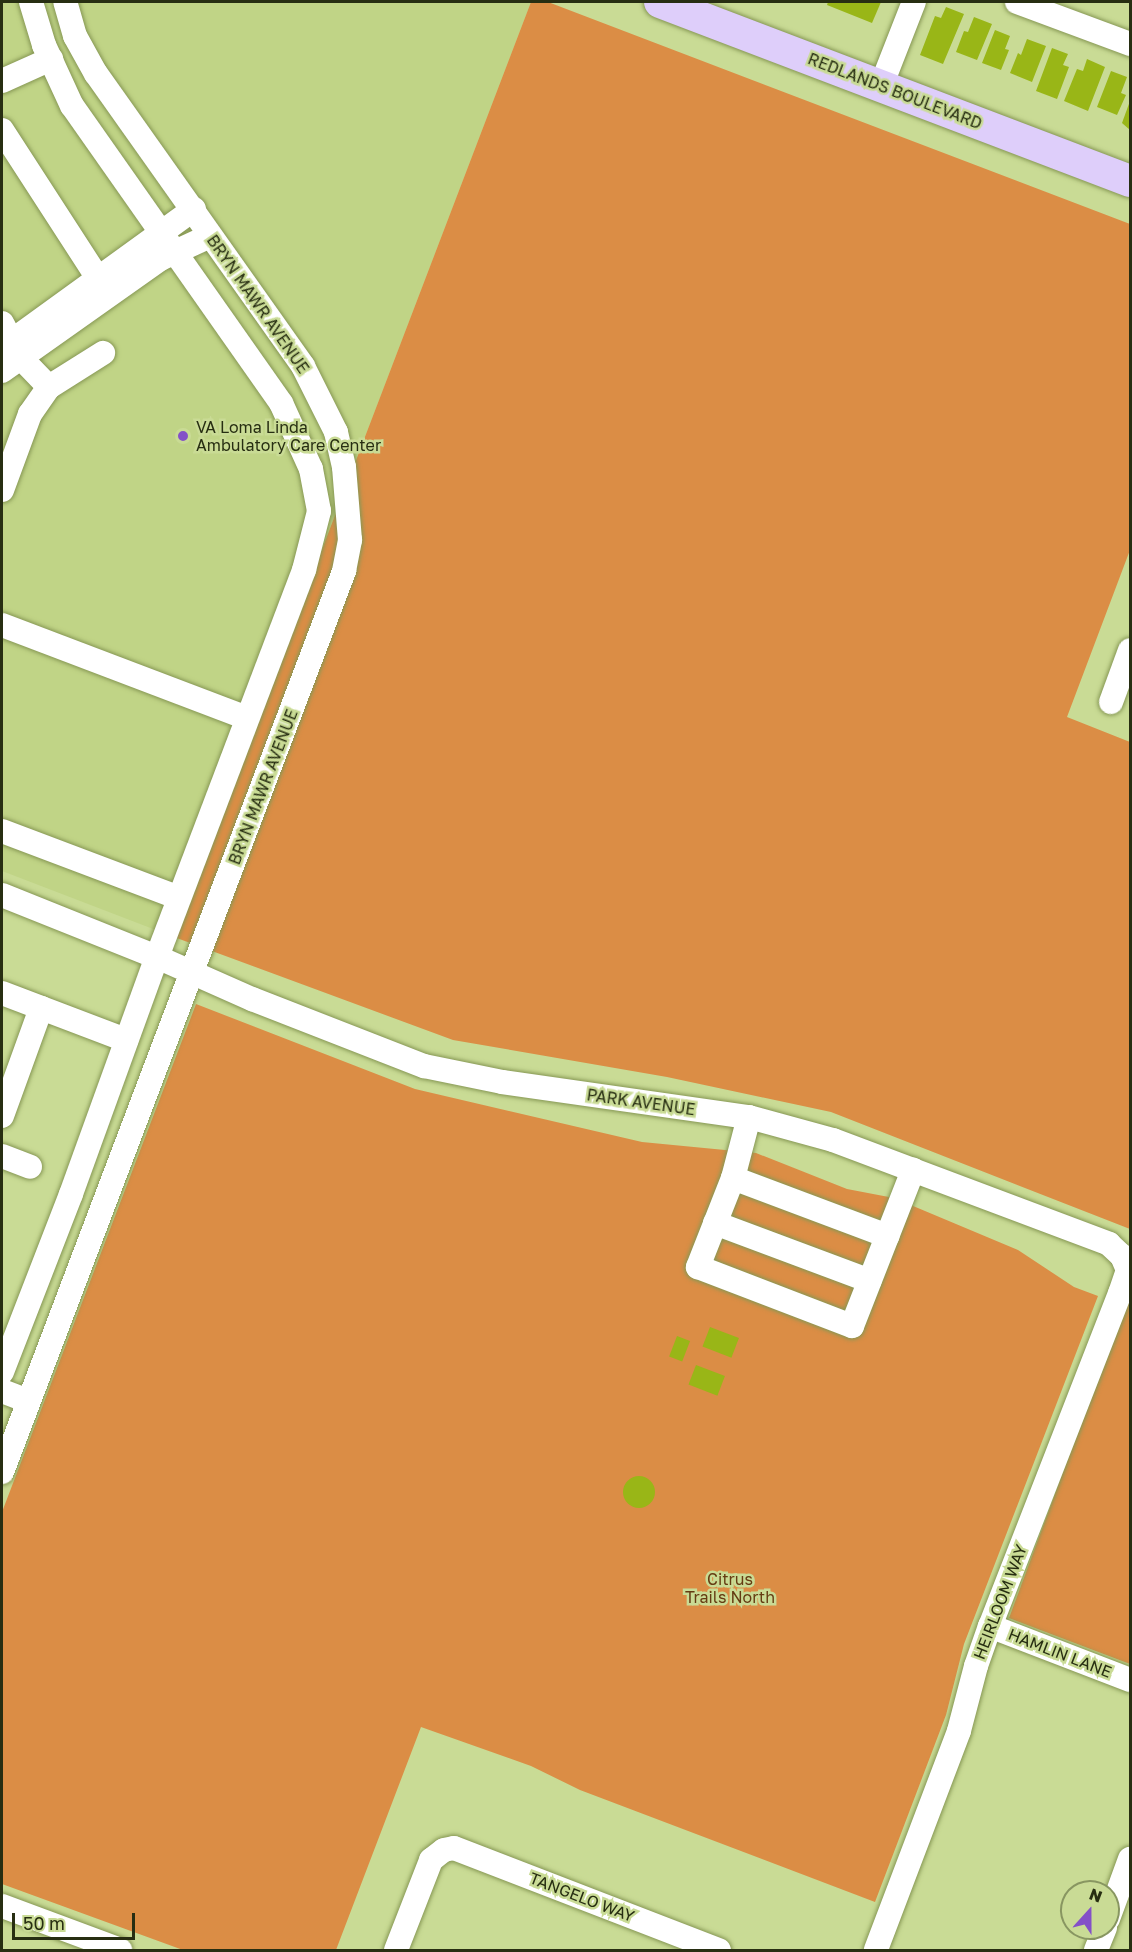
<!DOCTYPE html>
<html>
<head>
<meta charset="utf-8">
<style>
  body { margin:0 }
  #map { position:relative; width:1132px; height:1952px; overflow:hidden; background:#c9db95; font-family:"Golos Text",sans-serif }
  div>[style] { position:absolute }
  .built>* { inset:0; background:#c0d486 }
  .green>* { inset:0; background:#db8d45 }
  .building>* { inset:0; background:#99b617; transform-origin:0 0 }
  .round { border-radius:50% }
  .roads { filter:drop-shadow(0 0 2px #869754) drop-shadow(0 0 2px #869754) }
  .minor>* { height:24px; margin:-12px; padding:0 12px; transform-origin:12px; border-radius:12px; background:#fff }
  .major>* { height:32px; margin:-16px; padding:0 16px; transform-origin:16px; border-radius:16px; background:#decefa }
  .dots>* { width:16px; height:16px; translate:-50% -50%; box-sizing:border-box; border:3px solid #c9db95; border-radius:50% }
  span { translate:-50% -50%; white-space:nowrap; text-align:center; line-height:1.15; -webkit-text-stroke:5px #c9db95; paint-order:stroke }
  .street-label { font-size:16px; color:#272e12 }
  .poi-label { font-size:16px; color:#272e12 }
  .left { translate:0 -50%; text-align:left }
  .park-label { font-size:16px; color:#653b12 }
  .frame { position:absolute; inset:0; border:3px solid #272e12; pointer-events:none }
  .north { position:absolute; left:1060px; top:1880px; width:60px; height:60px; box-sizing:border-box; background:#c9db95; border:2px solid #889661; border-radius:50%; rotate:21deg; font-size:16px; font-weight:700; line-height:24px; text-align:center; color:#272e12 }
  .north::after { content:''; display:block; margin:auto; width:21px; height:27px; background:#8450c8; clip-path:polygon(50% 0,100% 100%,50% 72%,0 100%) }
  .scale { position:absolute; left:12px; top:1913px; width:123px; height:27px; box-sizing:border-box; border:3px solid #272e12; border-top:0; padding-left:8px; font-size:18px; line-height:21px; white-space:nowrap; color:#272e12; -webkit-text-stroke:4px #c9db95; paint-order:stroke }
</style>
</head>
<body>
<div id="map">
  <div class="built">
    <div style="clip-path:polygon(2px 2px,531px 2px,174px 937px,2px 871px)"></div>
  </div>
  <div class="green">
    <div style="clip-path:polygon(531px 2px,548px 2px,1130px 224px,1130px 550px,1067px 717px,1130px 742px,1130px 1229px,831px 1112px,667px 1077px,453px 1040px,174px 937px)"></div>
    <div style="clip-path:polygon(196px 1004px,415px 1089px,642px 1142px,756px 1153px,847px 1189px,894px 1198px,1018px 1250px,1074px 1287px,1098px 1296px,964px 1644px,946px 1715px,875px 1902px,580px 1790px,531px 1766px,421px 1727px,336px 1950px,183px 1950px,2px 1884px,2px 1512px)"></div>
    <div style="clip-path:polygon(1130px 1292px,1130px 1664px,1009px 1618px)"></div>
  </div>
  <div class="building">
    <div style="clip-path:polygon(828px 2px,881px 2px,872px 23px,827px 5px)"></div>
    <div style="clip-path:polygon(946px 7px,964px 14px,943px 64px,920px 55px,935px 16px,941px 18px)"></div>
    <div style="clip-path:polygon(974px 17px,992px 24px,977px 60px,956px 52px,964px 31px,968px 32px)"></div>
    <div style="clip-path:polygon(995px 30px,1010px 36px,1005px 49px,1009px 50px,1001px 70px,982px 63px)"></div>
    <div style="clip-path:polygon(1027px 39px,1046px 46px,1032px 82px,1010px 73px,1018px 53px,1021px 55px)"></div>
    <div style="clip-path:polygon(1052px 48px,1068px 54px,1063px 65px,1069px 67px,1057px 99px,1036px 91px)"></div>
    <div style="clip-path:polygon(1087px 59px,1105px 67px,1088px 111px,1064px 101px,1077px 69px,1083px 71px)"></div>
    <div style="clip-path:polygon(1111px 71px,1127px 77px,1121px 93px,1126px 95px,1117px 115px,1097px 107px)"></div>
    <div style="clip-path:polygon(1130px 101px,1130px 130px,1122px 123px)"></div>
    <div style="left:710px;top:1327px;width:31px;height:21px;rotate:21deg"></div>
    <div style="left:677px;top:1336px;width:14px;height:22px;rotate:21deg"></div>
    <div style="left:696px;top:1365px;width:31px;height:21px;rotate:21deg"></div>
    <div class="round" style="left:623px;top:1476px;width:32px;height:32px"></div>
  </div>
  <div class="roads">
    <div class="minor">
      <div style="left:1017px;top:2px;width:121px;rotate:20.4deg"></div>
      <div style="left:2px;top:81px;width:54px;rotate:-24.2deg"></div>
      <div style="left:881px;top:86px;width:90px;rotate:-68.6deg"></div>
      <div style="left:2px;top:130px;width:193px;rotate:57.1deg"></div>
      <div style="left:2px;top:323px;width:38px;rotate:62deg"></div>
      <div style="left:20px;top:357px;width:42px;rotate:46deg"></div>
      <div style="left:2px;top:348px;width:237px;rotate:-35.9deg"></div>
      <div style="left:2px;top:371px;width:194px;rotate:-35.3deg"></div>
      <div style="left:160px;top:259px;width:55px;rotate:-24.7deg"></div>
      <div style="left:2px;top:490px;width:81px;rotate:-69.8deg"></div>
      <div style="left:30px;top:414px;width:33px;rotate:-55deg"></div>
      <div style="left:49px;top:387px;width:64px;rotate:-32.2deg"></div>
      <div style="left:2px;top:625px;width:262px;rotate:20.8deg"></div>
      <div style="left:1111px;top:702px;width:55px;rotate:-69.9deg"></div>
      <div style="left:2px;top:831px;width:189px;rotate:20.7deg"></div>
      <div style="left:2px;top:895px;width:167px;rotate:21.8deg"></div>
      <div style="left:157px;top:957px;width:104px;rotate:23.9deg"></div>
      <div style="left:252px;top:999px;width:185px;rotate:21.3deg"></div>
      <div style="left:424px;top:1066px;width:80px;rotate:11.6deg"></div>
      <div style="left:502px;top:1082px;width:249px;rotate:8.1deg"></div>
      <div style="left:749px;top:1117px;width:87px;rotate:15.3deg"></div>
      <div style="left:833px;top:1140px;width:295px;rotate:20.6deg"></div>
      <div style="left:1109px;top:1244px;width:18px;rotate:43deg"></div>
      <div style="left:1122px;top:1256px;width:15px;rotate:67deg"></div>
      <div style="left:1128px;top:1270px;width:24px;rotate:109deg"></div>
      <div style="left:1120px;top:1293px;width:357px;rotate:111.3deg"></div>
      <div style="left:990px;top:1626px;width:42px;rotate:109.3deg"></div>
      <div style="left:976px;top:1666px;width:67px;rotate:104.7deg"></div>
      <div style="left:959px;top:1731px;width:234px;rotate:110.8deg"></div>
      <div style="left:2px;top:993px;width:133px;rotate:20.8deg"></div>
      <div style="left:2px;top:1116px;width:115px;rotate:-70.1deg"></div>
      <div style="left:749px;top:1117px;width:63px;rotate:104.7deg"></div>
      <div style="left:733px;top:1178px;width:96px;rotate:111.5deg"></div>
      <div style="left:698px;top:1267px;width:165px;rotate:21deg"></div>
      <div style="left:852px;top:1326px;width:168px;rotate:-68.6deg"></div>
      <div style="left:2px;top:1156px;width:30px;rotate:21deg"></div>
      <div style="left:733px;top:1178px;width:165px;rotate:20.6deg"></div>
      <div style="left:715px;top:1223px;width:165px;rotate:20.5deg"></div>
      <div style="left:2px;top:1372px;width:191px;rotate:-68.8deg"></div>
      <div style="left:71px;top:1194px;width:252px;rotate:-70.1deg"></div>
      <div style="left:157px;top:957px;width:414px;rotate:-69.2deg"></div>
      <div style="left:304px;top:570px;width:61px;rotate:-75.7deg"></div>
      <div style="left:319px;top:511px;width:43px;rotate:-100.8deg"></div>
      <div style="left:311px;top:469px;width:72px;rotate:-114.4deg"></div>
      <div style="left:281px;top:403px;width:363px;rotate:-125.1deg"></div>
      <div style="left:72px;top:106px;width:67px;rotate:-114.7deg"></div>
      <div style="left:44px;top:45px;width:45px;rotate:-106.8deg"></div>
      <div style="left:2px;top:1391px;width:28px;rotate:21deg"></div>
      <div style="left:2px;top:1472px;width:964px;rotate:-69.21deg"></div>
      <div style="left:344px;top:571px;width:32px;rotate:-79deg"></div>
      <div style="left:350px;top:540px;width:73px;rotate:-94.7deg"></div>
      <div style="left:344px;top:467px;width:36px;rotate:-103deg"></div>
      <div style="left:336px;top:432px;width:74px;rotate:-116.6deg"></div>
      <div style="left:303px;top:366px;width:358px;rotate:-125.3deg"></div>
      <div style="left:96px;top:74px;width:43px;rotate:-118.9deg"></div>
      <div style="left:75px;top:36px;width:35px;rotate:-106deg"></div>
      <div style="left:990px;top:1626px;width:150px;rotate:21.1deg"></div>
      <div style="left:2px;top:1906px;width:126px;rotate:20.4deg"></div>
      <div style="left:1108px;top:1919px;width:64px;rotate:-69.9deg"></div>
      <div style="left:396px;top:1950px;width:97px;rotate:-68.7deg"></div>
      <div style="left:431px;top:1860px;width:16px;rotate:-38deg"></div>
      <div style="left:444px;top:1850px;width:10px;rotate:-11deg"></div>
      <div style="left:454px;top:1848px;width:284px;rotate:21.1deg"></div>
      <div style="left:1096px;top:1950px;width:24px;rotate:-68deg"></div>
    </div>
    <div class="major">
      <div style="left:660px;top:2px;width:503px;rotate:20.85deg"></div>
    </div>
  </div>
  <div class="dots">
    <div style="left:183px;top:436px;background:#8450c8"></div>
  </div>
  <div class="street-label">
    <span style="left:895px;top:91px;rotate:21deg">REDLANDS BOULEVARD</span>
    <span style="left:258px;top:304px;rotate:55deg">BRYN MAWR AVENUE</span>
    <span style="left:263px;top:787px;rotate:-69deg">BRYN MAWR AVENUE</span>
    <span style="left:641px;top:1102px;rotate:8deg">PARK AVENUE</span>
    <span style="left:1000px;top:1602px;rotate:-69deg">HEIRLOOM WAY</span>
    <span style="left:1060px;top:1653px;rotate:21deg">HAMLIN LANE</span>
    <span style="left:582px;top:1897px;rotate:21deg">TANGELO WAY</span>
  </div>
  <div class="poi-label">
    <span class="left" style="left:196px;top:436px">VA Loma Linda<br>Ambulatory Care Center</span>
  </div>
  <div class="park-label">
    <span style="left:730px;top:1588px">Citrus<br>Trails North</span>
  </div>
  <div class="frame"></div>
  <div class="north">N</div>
  <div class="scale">50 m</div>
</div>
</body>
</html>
